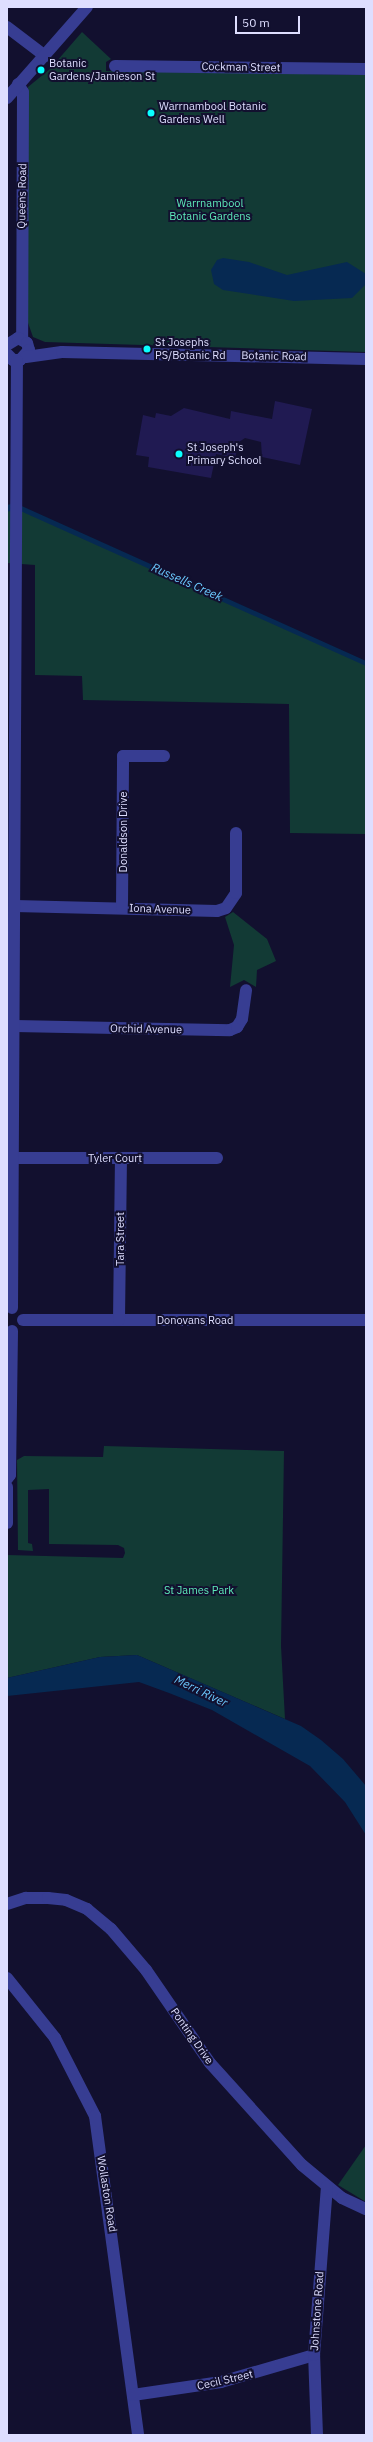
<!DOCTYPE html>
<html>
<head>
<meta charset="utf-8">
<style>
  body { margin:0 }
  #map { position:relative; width:373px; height:2442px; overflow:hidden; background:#12102f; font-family:"IBM Plex Sans",sans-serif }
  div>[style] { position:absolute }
  .green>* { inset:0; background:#123a35 }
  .water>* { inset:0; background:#062952 }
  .building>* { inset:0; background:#201a52 }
  .minor>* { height:12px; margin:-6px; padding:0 6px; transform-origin:6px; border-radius:6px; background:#373d92 }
  .dots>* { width:11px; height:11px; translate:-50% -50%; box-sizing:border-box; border:2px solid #12102f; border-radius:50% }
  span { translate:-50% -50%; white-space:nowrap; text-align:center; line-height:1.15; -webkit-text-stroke:4px #12102f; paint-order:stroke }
  .poi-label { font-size:11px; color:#dedeff }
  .left { translate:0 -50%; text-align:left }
  .street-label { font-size:11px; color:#dedeff }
  .park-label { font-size:11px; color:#5eebba }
  .water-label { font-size:12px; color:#6ccaff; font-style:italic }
  .frame { position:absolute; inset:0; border:8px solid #dedeff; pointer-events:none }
  .scale { position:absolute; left:235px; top:16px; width:65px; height:18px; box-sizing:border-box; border:2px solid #dedeff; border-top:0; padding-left:5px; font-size:12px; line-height:14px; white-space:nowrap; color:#dedeff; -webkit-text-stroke:3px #12102f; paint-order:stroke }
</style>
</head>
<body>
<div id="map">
  <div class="green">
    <div style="clip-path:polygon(82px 32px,111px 59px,106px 62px,106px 71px,366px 75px,366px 352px,45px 342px,33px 337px,27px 320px,28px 87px,50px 69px)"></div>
    <div style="clip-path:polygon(15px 507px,366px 665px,366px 834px,290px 833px,289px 704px,83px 700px,82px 676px,35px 675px,35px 565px,7px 563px,7px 509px)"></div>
    <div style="clip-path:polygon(233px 912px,267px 939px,276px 961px,257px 970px,256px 987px,244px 980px,230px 987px,234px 945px,225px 917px)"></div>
    <div style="clip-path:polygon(104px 1446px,284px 1451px,281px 1646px,285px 1719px,137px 1655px,100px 1657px,7px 1678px,7px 1555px,123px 1558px,125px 1553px,124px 1548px,118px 1545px,49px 1544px,49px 1489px,28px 1490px,28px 1543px,32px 1544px,33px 1551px,18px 1550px,17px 1460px,24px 1456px,103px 1457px)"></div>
    <div style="clip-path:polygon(366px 2145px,366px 2202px,338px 2185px)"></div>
  </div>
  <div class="water">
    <div style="clip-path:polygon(223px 258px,249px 262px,287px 275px,347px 262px,366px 274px,366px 284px,352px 298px,294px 301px,223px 290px,214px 284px,211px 270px,217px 260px)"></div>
    <div style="clip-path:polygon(15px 503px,366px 661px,366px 666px,16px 509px,7px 512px,7px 505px)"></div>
    <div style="clip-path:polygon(137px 1655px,301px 1726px,321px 1740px,343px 1759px,366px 1786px,366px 1835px,345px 1802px,310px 1766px,212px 1710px,169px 1693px,139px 1682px,7px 1696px,7px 1678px,100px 1657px)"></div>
  </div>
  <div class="building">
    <div style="clip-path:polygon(275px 401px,312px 409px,300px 465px,262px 457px,261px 442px,245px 438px,239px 442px,235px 458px,216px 454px,211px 478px,148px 467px,149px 457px,136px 455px,143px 415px,155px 418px,156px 413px,171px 416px,184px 408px,230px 419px,231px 411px,272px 419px)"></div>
  </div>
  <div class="minor">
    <div style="left:7px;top:27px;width:48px;rotate:37.3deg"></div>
    <div style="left:115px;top:66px;width:251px;rotate:0.7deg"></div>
    <div style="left:18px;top:84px;width:9px;rotate:58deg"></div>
    <div style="left:23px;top:92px;width:247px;rotate:90.2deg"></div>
    <div style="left:7px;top:98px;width:121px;rotate:-48.7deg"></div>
    <div style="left:7px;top:345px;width:13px;rotate:-32deg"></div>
    <div style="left:18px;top:338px;width:10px;rotate:29deg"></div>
    <div style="left:27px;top:343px;width:7px;rotate:74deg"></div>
    <div style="left:29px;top:350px;width:13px;rotate:132deg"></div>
    <div style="left:20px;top:360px;width:7px;rotate:180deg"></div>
    <div style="left:13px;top:360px;width:8px;rotate:-135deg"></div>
    <div style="left:26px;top:357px;width:36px;rotate:-8deg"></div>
    <div style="left:62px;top:352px;width:304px;rotate:1.3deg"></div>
    <div style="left:15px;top:906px;width:202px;rotate:1.4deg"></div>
    <div style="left:217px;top:911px;width:9px;rotate:-18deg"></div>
    <div style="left:226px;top:908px;width:18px;rotate:-56deg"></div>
    <div style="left:236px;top:893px;width:60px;rotate:-90deg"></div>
    <div style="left:122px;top:908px;width:152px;rotate:-89.6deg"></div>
    <div style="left:123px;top:756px;width:41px"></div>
    <div style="left:15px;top:1026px;width:215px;rotate:1.1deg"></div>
    <div style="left:230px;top:1030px;width:8px;rotate:-23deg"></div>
    <div style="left:237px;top:1027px;width:9px;rotate:-58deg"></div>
    <div style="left:242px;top:1019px;width:29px;rotate:-82deg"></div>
    <div style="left:13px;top:1158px;width:204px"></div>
    <div style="left:12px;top:1308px;width:947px;rotate:-89.7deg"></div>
    <div style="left:23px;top:1320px;width:343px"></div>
    <div style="left:119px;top:1320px;width:162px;rotate:-89.3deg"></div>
    <div style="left:7px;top:1479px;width:5px;rotate:-53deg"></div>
    <div style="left:10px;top:1475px;width:144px;rotate:-89.2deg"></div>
    <div style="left:7px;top:1487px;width:36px;rotate:90deg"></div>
    <div style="left:7px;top:1904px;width:20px;rotate:-18deg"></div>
    <div style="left:26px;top:1898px;width:22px"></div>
    <div style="left:48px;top:1898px;width:18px;rotate:6deg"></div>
    <div style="left:66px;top:1900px;width:23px;rotate:23deg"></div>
    <div style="left:87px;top:1909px;width:31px;rotate:40deg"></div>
    <div style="left:111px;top:1929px;width:54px;rotate:49.5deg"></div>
    <div style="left:146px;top:1970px;width:113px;rotate:55.5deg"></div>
    <div style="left:210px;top:2063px;width:137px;rotate:48deg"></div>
    <div style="left:302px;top:2165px;width:52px;rotate:39.5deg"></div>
    <div style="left:342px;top:2198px;width:26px;rotate:25deg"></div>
    <div style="left:7px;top:1978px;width:77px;rotate:51.3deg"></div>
    <div style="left:55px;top:2038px;width:88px;rotate:62.9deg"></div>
    <div style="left:95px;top:2116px;width:322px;rotate:82.3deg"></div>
    <div style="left:133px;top:2395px;width:89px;rotate:-8.4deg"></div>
    <div style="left:221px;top:2382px;width:97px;rotate:-16.2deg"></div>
    <div style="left:317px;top:2435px;width:80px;rotate:-92.1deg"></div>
    <div style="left:314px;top:2355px;width:169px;rotate:-85.6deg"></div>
  </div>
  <div class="dots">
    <div style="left:41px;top:70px;background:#0affff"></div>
    <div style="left:151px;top:113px;background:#0affff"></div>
    <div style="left:147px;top:349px;background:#0affff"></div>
    <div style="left:179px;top:454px;background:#0affff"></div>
  </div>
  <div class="poi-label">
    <span class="left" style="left:49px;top:70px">Botanic<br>Gardens/Jamieson St</span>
    <span class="left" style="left:159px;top:113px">Warrnambool Botanic<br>Gardens Well</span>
    <span class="left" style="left:155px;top:349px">St Josephs<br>PS/Botanic Rd</span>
    <span class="left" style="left:187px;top:454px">St Joseph's<br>Primary School</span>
  </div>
  <div class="street-label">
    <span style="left:241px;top:67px;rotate:1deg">Cockman Street</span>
    <span style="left:22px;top:196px;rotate:-89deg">Queens Road</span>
    <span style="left:274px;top:356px;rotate:1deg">Botanic Road</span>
    <span style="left:123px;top:832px;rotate:-90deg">Donaldson Drive</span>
    <span style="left:160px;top:909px;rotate:2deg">Iona Avenue</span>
    <span style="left:146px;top:1029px;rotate:1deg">Orchid Avenue</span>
    <span style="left:115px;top:1158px">Tyler Court</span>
    <span style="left:120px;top:1239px;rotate:-90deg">Tara Street</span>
    <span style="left:195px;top:1320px">Donovans Road</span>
    <span style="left:192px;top:2036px;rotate:55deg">Ponting Drive</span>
    <span style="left:107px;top:2194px;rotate:81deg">Wollaston Road</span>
    <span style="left:317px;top:2311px;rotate:-86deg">Johnstone Road</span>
    <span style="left:225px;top:2380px;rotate:-13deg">Cecil Street</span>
  </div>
  <div class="park-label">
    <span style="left:210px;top:210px">Warrnambool<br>Botanic Gardens</span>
    <span style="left:199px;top:1590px">St James Park</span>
  </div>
  <div class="water-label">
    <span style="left:187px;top:582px;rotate:24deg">Russells Creek</span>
    <span style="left:201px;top:1691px;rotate:26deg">Merri River</span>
  </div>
  <div class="frame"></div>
  <div class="scale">50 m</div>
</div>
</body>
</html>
